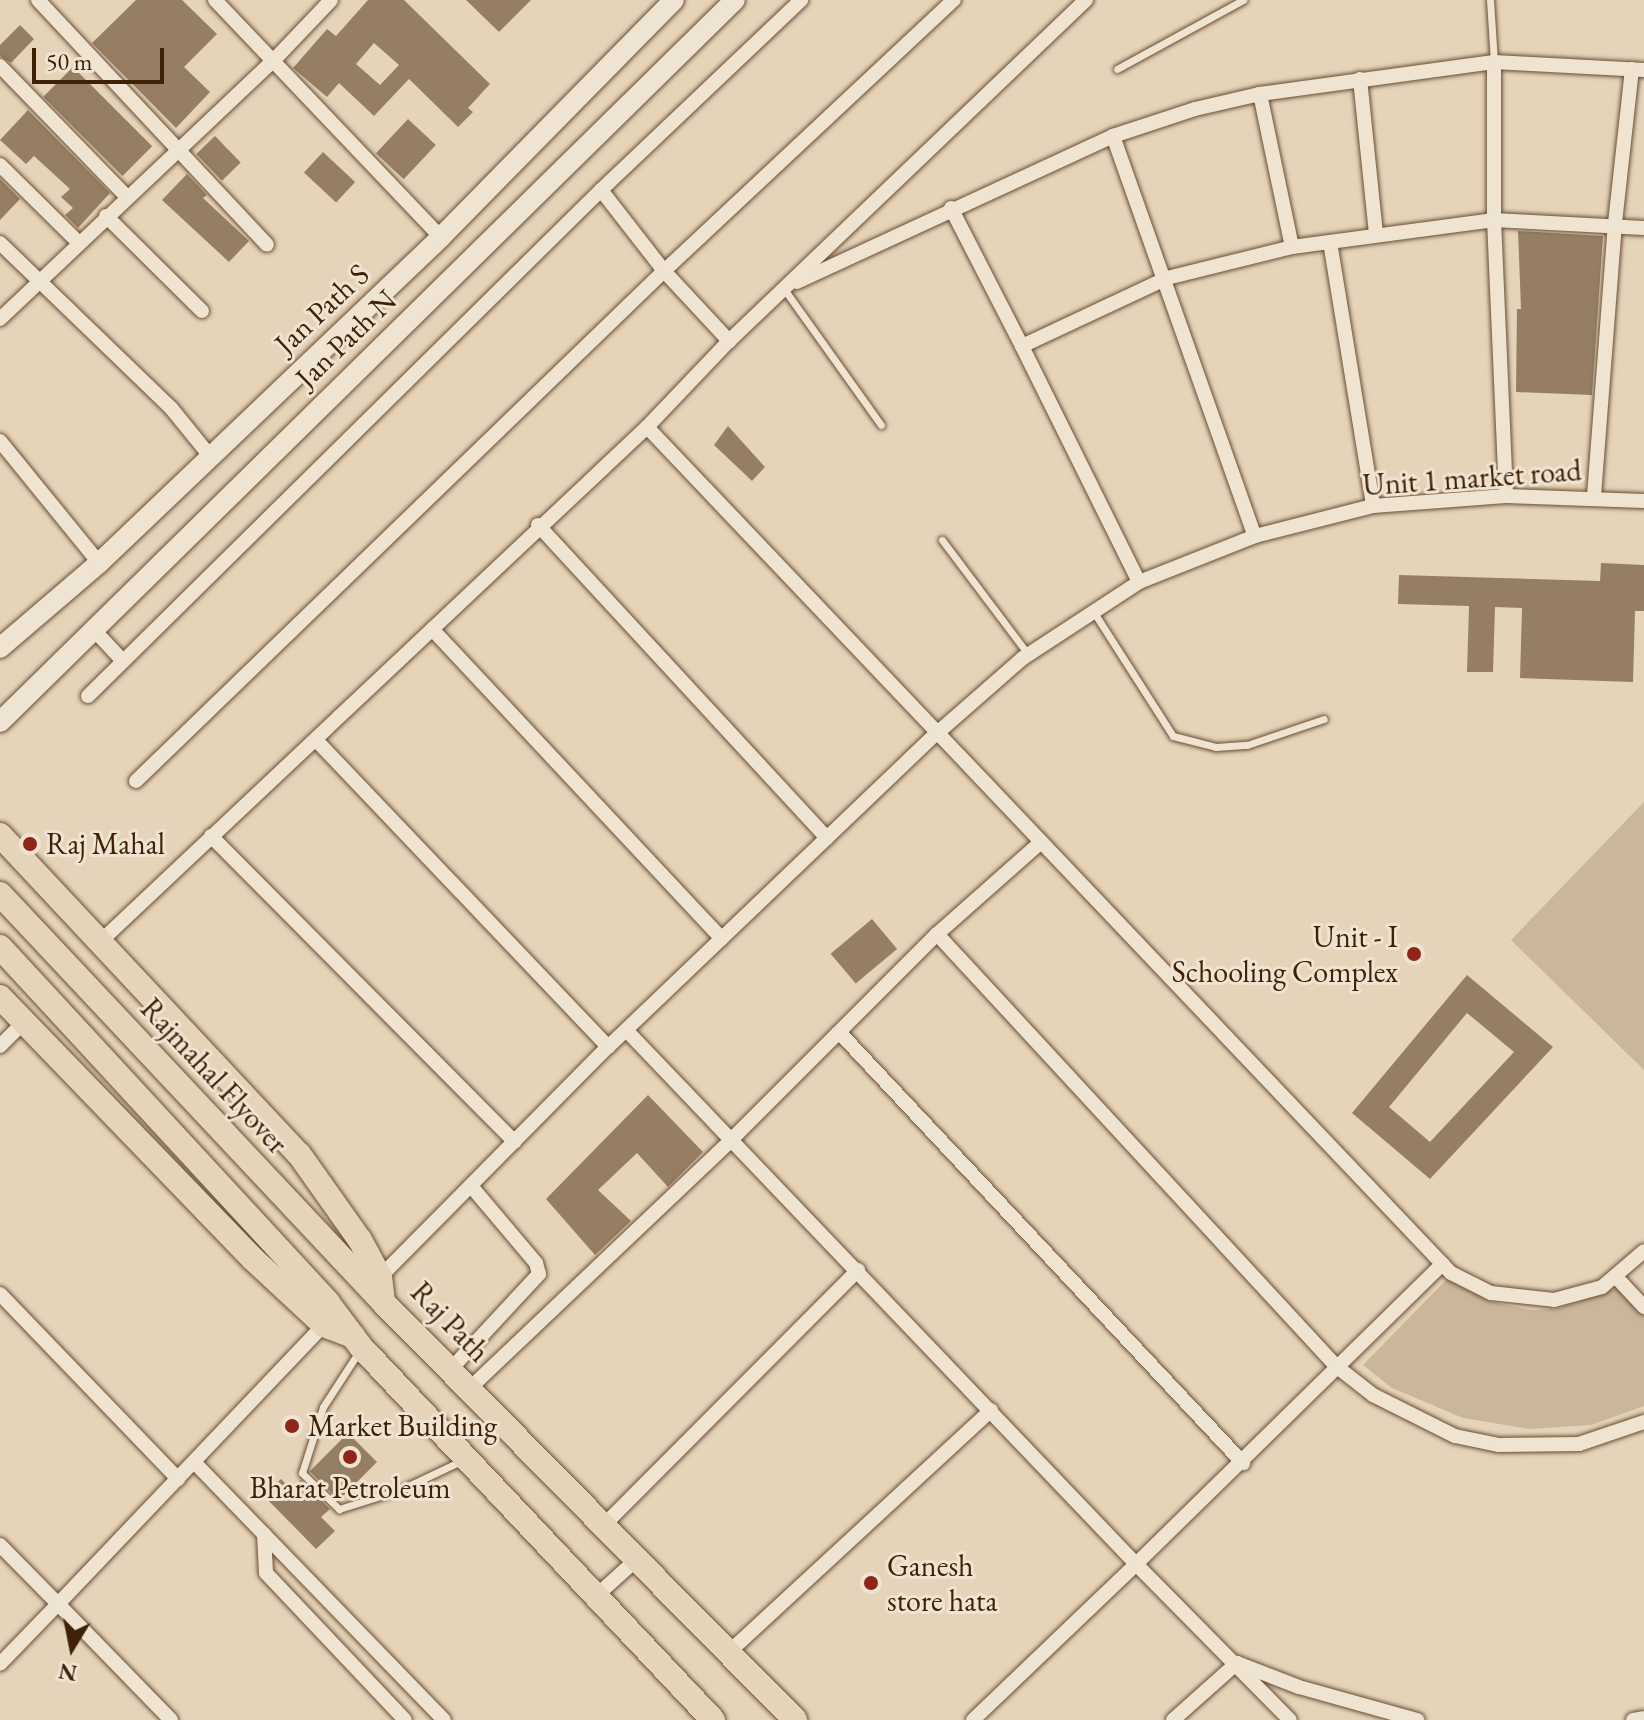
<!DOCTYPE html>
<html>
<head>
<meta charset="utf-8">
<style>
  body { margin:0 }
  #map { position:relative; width:1644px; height:1720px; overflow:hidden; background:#e6d4ba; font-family:"EB Garamond",serif }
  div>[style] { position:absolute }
  .green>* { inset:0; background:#c9b69b }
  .building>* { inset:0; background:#957e64; transform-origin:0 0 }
  .roads { filter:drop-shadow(0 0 2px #684e33) drop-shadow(0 0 2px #684e33) }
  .lane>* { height:7px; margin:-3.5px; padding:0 3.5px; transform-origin:3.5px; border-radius:3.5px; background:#efe3d2 }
  .street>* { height:14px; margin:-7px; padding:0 7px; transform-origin:7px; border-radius:7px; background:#efe3d2 }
  .secondary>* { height:20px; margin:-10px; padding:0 10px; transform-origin:10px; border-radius:10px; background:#efe3d2 }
  .primary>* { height:24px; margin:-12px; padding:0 12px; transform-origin:12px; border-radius:12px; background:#e6d4ba }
  .dots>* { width:22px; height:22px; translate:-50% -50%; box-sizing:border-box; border:4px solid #efe3d2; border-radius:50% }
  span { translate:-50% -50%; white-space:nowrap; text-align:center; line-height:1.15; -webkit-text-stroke:6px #efe3d2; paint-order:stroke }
  .street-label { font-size:30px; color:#3e2106 }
  .poi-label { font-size:30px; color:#3e2106 }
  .left { translate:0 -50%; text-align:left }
  .right { translate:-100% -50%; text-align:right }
  .north { position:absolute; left:32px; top:1608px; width:80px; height:80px; -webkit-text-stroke:6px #efe3d2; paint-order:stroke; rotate:190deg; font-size:22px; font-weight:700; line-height:32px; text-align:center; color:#3e2106 }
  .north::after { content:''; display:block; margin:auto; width:28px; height:36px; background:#3e2106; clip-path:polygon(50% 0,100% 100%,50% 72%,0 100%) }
  .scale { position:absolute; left:32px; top:48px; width:132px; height:36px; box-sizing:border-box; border:4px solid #3e2106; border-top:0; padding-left:10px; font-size:24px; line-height:28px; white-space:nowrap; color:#3e2106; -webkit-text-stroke:6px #efe3d2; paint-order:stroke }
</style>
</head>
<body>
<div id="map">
  <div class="green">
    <div style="clip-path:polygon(1644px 802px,1644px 1070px,1511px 940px)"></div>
    <div style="clip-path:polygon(1448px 1278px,1491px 1302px,1531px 1310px,1556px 1309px,1618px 1288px,1644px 1316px,1644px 1406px,1591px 1425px,1529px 1429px,1463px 1418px,1392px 1388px,1363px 1365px)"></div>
  </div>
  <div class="building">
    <div style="clip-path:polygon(136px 0,182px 0,217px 34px,184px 67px,210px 92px,176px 128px,92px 43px)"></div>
    <div style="clip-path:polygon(evenodd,368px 0,404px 0,490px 84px,468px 108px,473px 112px,458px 127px,409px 79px,374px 116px,339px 83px,327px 97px,293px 68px,327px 29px,336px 36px,368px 0,374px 43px,399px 65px,380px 85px,356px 64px,374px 43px)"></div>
    <div style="clip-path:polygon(466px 0,531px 0,499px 32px)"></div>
    <div style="clip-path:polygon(20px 25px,34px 39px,11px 63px,0 56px,0 45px)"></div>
    <div style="left:73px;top:67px;width:112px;height:42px;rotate:45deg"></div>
    <div style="clip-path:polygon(28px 110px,110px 193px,78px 228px,65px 215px,73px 208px,61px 197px,70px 189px,34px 156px,26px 164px,0 140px)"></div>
    <div style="left:408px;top:119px;width:38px;height:47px;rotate:43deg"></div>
    <div style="left:215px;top:136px;width:37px;height:26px;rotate:46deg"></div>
    <div style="left:323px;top:152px;width:44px;height:28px;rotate:43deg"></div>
    <div style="clip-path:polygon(187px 174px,207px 195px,203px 198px,249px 241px,229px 262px,162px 200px)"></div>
    <div style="clip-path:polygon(0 179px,20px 199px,0 220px)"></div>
    <div style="clip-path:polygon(1518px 231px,1603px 236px,1592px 395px,1516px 392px,1517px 309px,1521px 309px)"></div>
    <div style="clip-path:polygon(728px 426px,765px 467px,752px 481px,714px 445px)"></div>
    <div style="clip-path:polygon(1601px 563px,1644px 565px,1644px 611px,1635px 611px,1633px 682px,1520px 678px,1522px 608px,1495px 607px,1493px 672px,1467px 672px,1469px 606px,1398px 604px,1399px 575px,1600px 581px)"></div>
    <div style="left:872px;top:919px;width:39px;height:54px;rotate:50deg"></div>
    <div style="clip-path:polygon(evenodd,1467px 975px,1553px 1047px,1430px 1179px,1352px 1113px,1467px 975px,1467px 1013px,1514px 1052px,1430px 1142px,1389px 1107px,1467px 1013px)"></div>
    <div style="clip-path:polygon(648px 1095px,703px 1152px,668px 1187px,637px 1153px,598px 1190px,631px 1221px,595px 1255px,546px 1199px)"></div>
    <div style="left:348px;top:1433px;width:41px;height:54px;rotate:45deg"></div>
    <div style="clip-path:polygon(281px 1479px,291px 1489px,300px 1480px,330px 1509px,321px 1517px,335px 1531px,316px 1549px,264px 1496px)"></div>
  </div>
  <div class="roads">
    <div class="lane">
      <div style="left:1490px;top:0;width:62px;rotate:86.3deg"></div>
      <div style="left:1117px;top:69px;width:144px;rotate:-28.7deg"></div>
      <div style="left:784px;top:289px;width:167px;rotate:54.5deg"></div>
      <div style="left:942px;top:540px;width:143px;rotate:53deg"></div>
      <div style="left:1093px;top:611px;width:148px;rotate:57.4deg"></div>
      <div style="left:1173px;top:736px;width:44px;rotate:14.3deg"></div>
      <div style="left:1216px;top:747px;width:31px;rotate:-4deg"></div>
      <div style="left:1247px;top:745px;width:81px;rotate:-18.7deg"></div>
      <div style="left:360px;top:1350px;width:68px;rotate:123deg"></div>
      <div style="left:323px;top:1407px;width:69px;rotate:107.7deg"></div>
      <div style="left:302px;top:1473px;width:52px;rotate:44.2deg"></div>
      <div style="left:339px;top:1509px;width:66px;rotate:-17.6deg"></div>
      <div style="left:402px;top:1489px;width:65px;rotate:-25.4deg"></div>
    </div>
    <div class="street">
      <div style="left:38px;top:0;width:335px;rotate:46.9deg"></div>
      <div style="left:215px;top:0;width:327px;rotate:46.4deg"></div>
      <div style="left:1494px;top:62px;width:158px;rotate:90deg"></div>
      <div style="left:1494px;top:220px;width:276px;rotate:87.5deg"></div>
      <div style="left:0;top:66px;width:181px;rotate:45.9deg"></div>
      <div style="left:1360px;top:79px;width:157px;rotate:84.1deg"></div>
      <div style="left:1260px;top:94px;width:156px;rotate:78.2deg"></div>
      <div style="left:1113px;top:136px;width:424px;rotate:70.5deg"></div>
      <div style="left:0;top:165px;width:111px;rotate:44.6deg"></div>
      <div style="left:601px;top:190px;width:103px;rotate:52.1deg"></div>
      <div style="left:664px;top:271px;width:96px;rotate:47.1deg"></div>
      <div style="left:951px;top:208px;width:155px;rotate:62.8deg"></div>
      <div style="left:106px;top:216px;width:135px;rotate:44.7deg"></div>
      <div style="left:1330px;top:242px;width:267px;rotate:80.7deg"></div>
      <div style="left:0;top:243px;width:238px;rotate:44deg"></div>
      <div style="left:171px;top:408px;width:62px;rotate:50.9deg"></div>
      <div style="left:797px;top:282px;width:348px;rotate:-24.8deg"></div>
      <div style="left:1113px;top:136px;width:86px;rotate:-18.2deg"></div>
      <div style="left:1195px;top:109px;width:67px;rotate:-13deg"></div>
      <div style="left:1260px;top:94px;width:236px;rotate:-7.8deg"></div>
      <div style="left:1494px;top:62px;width:150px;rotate:3.1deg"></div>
      <div style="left:0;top:319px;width:376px;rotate:-43.4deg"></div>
      <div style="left:273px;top:61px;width:84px;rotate:-46.4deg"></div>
      <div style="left:647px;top:427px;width:1167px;rotate:46.46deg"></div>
      <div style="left:1451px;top:1273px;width:45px;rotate:26.6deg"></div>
      <div style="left:1491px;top:1293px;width:63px;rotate:6.3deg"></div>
      <div style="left:1554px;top:1300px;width:50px;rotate:-15.2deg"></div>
      <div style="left:1602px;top:1287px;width:55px;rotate:-40.6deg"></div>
      <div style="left:0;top:441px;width:157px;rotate:50.9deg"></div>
      <div style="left:1594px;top:496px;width:274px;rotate:-85.6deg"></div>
      <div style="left:1615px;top:223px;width:155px;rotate:-83.7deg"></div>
      <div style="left:538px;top:525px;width:426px;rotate:47.3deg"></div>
      <div style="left:1139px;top:582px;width:263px;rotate:-116.4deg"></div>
      <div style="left:1022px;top:346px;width:160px;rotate:-25.1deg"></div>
      <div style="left:1167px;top:278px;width:129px;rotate:-13.9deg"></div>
      <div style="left:1292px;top:247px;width:204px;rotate:-7.6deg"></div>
      <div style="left:1494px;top:220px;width:150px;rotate:3.1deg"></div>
      <div style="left:432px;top:629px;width:424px;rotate:46.9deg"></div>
      <div style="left:94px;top:630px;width:42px;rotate:46.9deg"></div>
      <div style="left:88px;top:696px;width:721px;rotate:-44.61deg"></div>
      <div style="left:601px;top:190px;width:276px;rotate:-43.5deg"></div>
      <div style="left:316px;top:740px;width:424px;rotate:46.4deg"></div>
      <div style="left:136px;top:781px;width:734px;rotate:-44.01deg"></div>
      <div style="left:664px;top:271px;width:397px;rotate:-43.1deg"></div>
      <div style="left:211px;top:836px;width:431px;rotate:45.2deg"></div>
      <div style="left:937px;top:934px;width:588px;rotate:47.27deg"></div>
      <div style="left:1336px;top:1366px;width:47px;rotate:38.1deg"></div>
      <div style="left:1373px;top:1395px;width:92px;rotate:26.6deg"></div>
      <div style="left:1455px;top:1436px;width:45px;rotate:11.6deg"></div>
      <div style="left:1499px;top:1445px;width:80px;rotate:-0.7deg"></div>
      <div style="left:1579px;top:1444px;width:69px;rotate:-18.7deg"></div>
      <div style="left:102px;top:940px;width:748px;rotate:-43.27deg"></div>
      <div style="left:647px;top:427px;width:119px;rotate:-46.4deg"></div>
      <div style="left:729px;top:341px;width:494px;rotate:-43.7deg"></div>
      <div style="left:627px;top:1031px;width:737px;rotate:46.32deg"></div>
      <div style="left:1136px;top:1564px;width:429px;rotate:-44.4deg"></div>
      <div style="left:839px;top:1032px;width:591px;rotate:46.85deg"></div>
      <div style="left:0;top:1046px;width:34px;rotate:-45deg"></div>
      <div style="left:380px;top:1277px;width:324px;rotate:-45.3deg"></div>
      <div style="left:608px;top:1047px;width:452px;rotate:-43.7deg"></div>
      <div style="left:935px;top:735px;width:117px;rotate:-41.2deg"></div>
      <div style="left:1023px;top:658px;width:139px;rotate:-33.2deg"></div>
      <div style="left:1139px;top:582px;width:125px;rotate:-21.6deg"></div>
      <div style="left:1255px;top:536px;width:122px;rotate:-14.3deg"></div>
      <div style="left:1373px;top:506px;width:133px;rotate:-4.3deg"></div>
      <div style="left:1506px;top:496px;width:138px;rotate:2.1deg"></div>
      <div style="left:1617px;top:1278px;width:40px;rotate:47deg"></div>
      <div style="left:0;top:1294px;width:257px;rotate:46.1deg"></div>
      <div style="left:450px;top:1370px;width:131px;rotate:-47.2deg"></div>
      <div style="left:539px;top:1274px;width:11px;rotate:-105deg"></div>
      <div style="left:536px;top:1263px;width:101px;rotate:-130.2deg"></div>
      <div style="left:469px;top:1389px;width:360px;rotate:-43.5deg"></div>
      <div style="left:730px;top:1141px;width:293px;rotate:-45deg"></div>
      <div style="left:937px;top:934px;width:139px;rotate:-41.5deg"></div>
      <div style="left:194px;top:1462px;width:359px;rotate:45.9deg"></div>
      <div style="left:604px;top:1525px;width:360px;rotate:-45.1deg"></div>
      <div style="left:264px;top:1534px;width:39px;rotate:87deg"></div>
      <div style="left:266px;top:1573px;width:202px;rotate:46.6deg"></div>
      <div style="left:0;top:1545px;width:83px;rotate:45.5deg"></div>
      <div style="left:58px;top:1604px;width:83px;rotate:134deg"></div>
      <div style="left:596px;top:1596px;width:55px;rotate:-42.1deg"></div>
      <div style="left:728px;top:1653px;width:358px;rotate:-42.7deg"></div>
      <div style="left:171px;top:1720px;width:162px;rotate:-134.2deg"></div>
      <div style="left:58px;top:1604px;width:385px;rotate:-46.4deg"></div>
      <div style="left:973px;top:1720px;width:226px;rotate:-43.7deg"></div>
      <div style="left:1136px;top:1564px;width:219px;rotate:45.4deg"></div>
      <div style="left:1173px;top:1720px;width:86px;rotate:-41.7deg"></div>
      <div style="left:1237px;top:1663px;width:66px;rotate:21.2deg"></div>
      <div style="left:1299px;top:1687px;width:123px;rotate:15.6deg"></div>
      <div style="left:1633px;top:1720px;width:11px;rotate:-10deg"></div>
    </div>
    <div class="secondary">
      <div style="left:0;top:648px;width:130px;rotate:-40.6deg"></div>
      <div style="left:99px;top:563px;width:472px;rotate:-43.6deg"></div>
      <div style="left:441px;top:237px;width:332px;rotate:-45.5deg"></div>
      <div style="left:0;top:722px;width:1030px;rotate:-44.49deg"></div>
    </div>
    <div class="primary">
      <div style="left:0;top:835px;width:437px;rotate:46.9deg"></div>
      <div style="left:299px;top:1154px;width:105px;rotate:54.7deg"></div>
      <div style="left:360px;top:1240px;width:42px;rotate:61.6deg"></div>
      <div style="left:380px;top:1277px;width:25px;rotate:83deg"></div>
      <div style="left:383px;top:1302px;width:587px;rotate:45.41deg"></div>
      <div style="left:0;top:894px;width:560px;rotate:46.81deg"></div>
      <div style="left:0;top:947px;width:484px;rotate:47.3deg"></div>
      <div style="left:328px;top:1303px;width:55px;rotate:53.1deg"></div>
      <div style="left:361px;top:1347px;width:513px;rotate:46.66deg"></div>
      <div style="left:0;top:997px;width:364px;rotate:46deg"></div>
      <div style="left:253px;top:1259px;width:97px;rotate:42.9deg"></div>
      <div style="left:324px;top:1325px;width:31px;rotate:21deg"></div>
    </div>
  </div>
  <div class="dots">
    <div style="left:30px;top:844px;background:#8f2418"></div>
    <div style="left:1414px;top:954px;background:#8f2418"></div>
    <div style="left:292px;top:1426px;background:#8f2418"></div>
    <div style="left:350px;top:1457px;background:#8f2418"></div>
    <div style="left:871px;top:1583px;background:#8f2418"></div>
  </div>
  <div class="street-label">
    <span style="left:322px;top:309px;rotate:-43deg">Jan Path S</span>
    <span style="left:346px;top:339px;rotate:-44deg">Jan Path N</span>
    <span style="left:1472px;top:478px;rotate:-4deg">Unit 1 market road</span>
    <span style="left:214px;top:1076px;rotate:47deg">Rajmahal Flyover</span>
    <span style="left:450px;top:1322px;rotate:46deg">Raj Path</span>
  </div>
  <div class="poi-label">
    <span class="left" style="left:46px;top:844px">Raj Mahal</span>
    <span class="right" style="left:1398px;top:954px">Unit - I<br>Schooling Complex</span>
    <span class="left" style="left:308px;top:1426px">Market Building</span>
    <span style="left:350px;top:1488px">Bharat Petroleum</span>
    <span class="left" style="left:887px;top:1583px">Ganesh<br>store hata</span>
  </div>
  <div class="north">N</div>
  <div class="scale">50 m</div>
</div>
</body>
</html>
